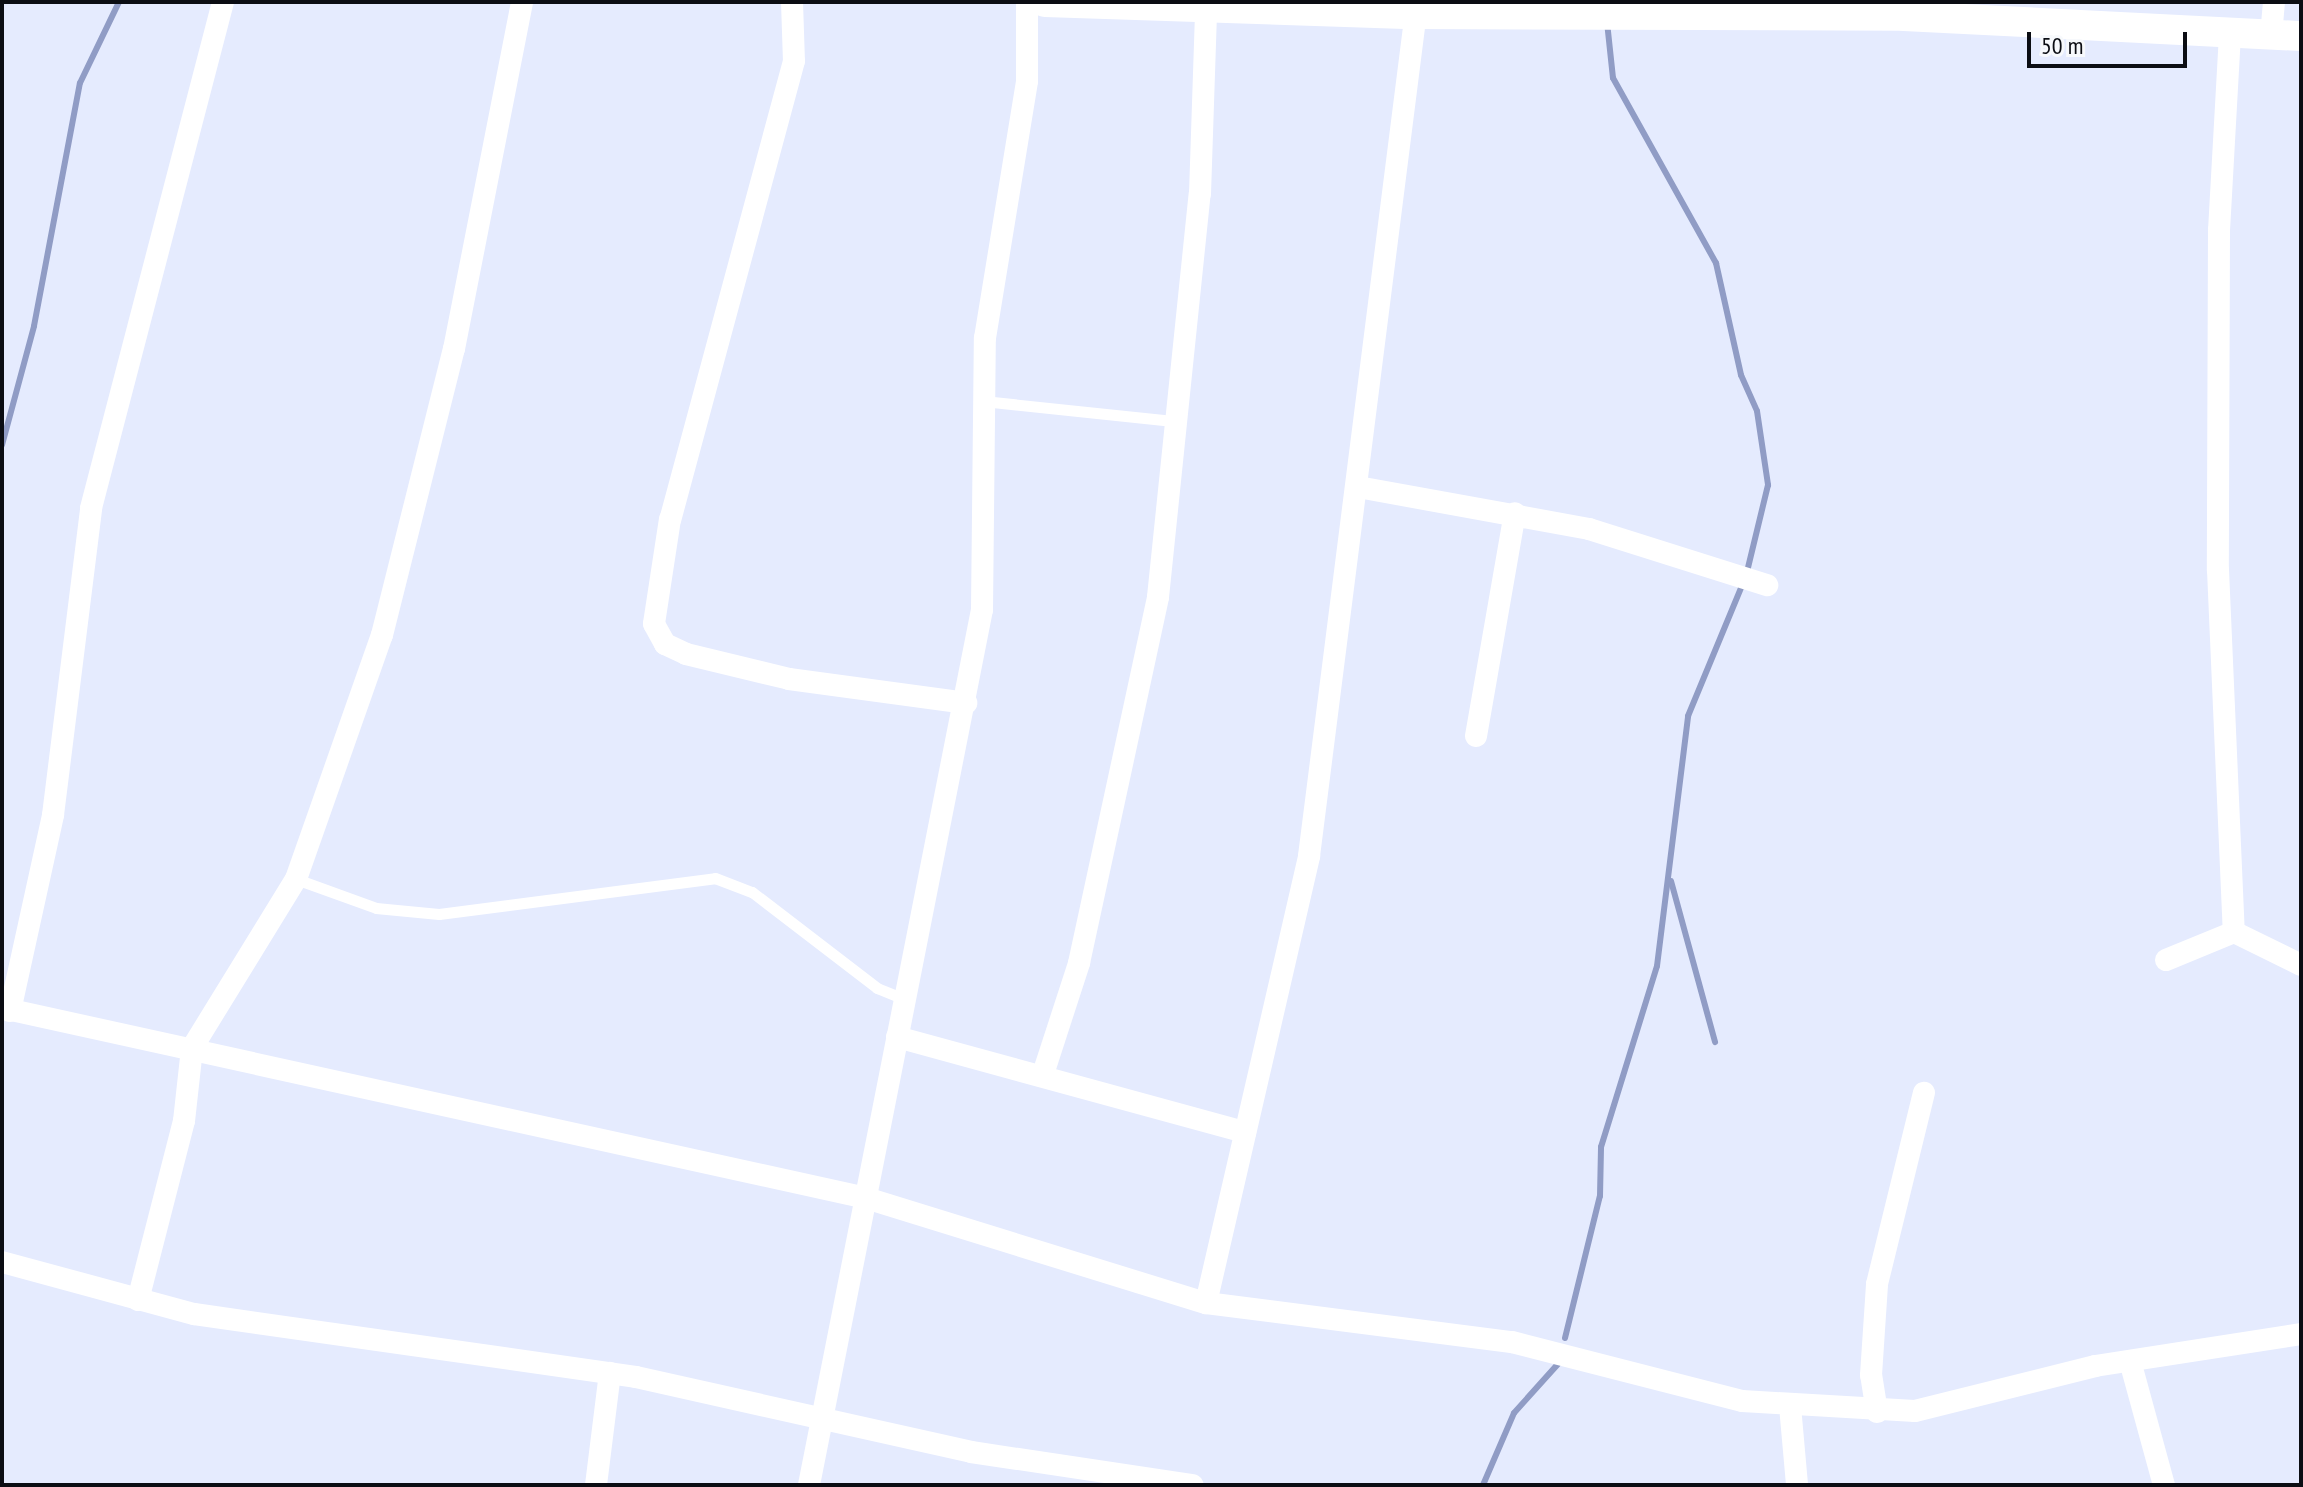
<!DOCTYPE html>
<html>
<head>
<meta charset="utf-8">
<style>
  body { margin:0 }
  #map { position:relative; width:2303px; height:1487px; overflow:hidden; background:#e5ebfe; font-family:"PT Sans Narrow",sans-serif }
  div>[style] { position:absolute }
  .stream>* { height:6px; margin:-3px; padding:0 3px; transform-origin:3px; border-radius:3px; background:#909cc5 }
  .service>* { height:11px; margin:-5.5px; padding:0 5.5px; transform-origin:5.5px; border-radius:5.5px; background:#fff }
  .minor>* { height:22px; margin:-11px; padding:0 11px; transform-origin:11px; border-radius:11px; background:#fff }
  .secondary>* { height:30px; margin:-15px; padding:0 15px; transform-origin:15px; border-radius:15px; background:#fff }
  span { translate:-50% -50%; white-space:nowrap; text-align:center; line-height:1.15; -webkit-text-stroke:6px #f7f9fc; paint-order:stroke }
  .frame { position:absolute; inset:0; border:4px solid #0b0d13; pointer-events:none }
  .scale { position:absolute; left:2027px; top:32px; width:160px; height:36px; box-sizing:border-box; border:4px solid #0b0d13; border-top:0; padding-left:10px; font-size:24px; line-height:28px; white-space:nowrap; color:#0b0d13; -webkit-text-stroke:6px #f7f9fc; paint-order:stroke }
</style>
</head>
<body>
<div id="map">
  <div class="stream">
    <div style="left:1607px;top:22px;width:56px;rotate:83.9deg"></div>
    <div style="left:1613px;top:78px;width:212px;rotate:60.9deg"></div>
    <div style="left:1716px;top:263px;width:115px;rotate:77.4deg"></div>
    <div style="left:1741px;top:375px;width:39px;rotate:66deg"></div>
    <div style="left:1757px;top:411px;width:75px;rotate:81.5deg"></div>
    <div style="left:1768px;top:485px;width:89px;rotate:103.6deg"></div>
    <div style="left:2px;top:445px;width:123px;rotate:-74.9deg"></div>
    <div style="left:34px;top:326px;width:247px;rotate:-79.3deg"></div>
    <div style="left:80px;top:83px;width:90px;rotate:-64.3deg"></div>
    <div style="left:1671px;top:881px;width:167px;rotate:74.7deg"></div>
    <div style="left:1565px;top:1338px;width:146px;rotate:-76.2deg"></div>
    <div style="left:1600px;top:1196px;width:49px;rotate:-88.8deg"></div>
    <div style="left:1601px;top:1147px;width:189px;rotate:-72.8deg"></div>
    <div style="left:1657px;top:966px;width:252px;rotate:-82.9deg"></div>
    <div style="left:1688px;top:716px;width:144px;rotate:-67.5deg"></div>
    <div style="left:1483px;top:1485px;width:78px;rotate:-66.7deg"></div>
    <div style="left:1514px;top:1413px;width:66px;rotate:-48.1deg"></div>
  </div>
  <div class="service">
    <div style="left:983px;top:401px;width:191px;rotate:6deg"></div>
    <div style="left:296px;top:879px;width:85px;rotate:19.9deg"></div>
    <div style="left:376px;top:908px;width:63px;rotate:5.4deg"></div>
    <div style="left:439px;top:914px;width:278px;rotate:-7.4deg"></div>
    <div style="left:715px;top:878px;width:40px;rotate:21deg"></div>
    <div style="left:752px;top:892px;width:158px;rotate:37.5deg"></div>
    <div style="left:877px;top:988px;width:31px;rotate:22deg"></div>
  </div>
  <div class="minor">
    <div style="left:792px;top:2px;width:59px;rotate:88.1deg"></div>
    <div style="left:794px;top:61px;width:474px;rotate:105.1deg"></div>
    <div style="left:670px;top:519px;width:106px;rotate:98.7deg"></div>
    <div style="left:654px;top:624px;width:23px;rotate:61deg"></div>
    <div style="left:665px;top:644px;width:23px;rotate:25deg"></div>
    <div style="left:686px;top:654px;width:106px;rotate:13.6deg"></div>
    <div style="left:789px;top:679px;width:179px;rotate:7.7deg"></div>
    <div style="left:2230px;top:34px;width:196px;rotate:93.2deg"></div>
    <div style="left:2219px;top:230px;width:340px;rotate:90.2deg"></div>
    <div style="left:2218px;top:570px;width:362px;rotate:87.5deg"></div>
    <div style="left:2271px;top:36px;width:34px;rotate:-85deg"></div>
    <div style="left:1358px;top:487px;width:235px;rotate:10.3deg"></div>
    <div style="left:1589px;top:529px;width:187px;rotate:17.5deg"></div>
    <div style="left:1476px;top:736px;width:226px;rotate:-80.1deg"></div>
    <div style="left:2166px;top:960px;width:74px;rotate:-22.4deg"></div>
    <div style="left:2234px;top:932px;width:75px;rotate:26.2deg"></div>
    <div style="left:2px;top:1008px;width:885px;rotate:12.4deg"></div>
    <div style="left:866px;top:1198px;width:356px;rotate:17.2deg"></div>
    <div style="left:1206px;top:1303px;width:308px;rotate:7.3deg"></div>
    <div style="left:1512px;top:1342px;width:237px;rotate:14.4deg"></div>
    <div style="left:1742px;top:1401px;width:173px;rotate:3.3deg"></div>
    <div style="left:1915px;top:1411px;width:186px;rotate:-14deg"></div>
    <div style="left:2095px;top:1366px;width:208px;rotate:-8.8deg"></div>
    <div style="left:10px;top:1011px;width:201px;rotate:-77.6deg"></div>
    <div style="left:53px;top:815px;width:309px;rotate:-82.9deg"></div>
    <div style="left:91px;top:508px;width:523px;rotate:-75.38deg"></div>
    <div style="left:897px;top:1037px;width:361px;rotate:15.3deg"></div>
    <div style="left:1044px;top:1071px;width:114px;rotate:-72deg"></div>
    <div style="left:1079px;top:963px;width:374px;rotate:-77.8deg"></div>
    <div style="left:1158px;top:597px;width:405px;rotate:-84.1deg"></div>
    <div style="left:1200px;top:194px;width:184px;rotate:-88.1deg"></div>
    <div style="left:2px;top:1262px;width:199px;rotate:15.2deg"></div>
    <div style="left:194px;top:1314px;width:446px;rotate:8.1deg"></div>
    <div style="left:636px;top:1377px;width:343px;rotate:12.6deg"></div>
    <div style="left:971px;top:1452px;width:224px;rotate:8.5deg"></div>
    <div style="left:138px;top:1300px;width:185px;rotate:-75.6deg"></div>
    <div style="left:184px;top:1121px;width:73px;rotate:-83.7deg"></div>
    <div style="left:192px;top:1048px;width:198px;rotate:-58.4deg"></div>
    <div style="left:296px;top:879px;width:259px;rotate:-70.6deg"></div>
    <div style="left:382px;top:635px;width:295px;rotate:-75.9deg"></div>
    <div style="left:454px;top:349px;width:354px;rotate:-78.9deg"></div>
    <div style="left:1206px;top:1303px;width:459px;rotate:-77deg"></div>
    <div style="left:1309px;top:856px;width:860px;rotate:-82.78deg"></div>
    <div style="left:2130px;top:1361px;width:129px;rotate:74.7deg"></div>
    <div style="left:1790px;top:1406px;width:79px;rotate:84.9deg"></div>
    <div style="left:1877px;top:1412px;width:37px;rotate:-99deg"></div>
    <div style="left:1871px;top:1375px;width:91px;rotate:-86.2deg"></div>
    <div style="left:1877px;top:1284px;width:197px;rotate:-76.2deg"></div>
    <div style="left:596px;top:1485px;width:113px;rotate:-82.9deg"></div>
    <div style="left:809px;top:1485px;width:892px;rotate:-78.82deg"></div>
    <div style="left:982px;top:610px;width:272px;rotate:-89.4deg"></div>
    <div style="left:985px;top:338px;width:260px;rotate:-80.7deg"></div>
    <div style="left:1027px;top:81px;width:79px;rotate:-90deg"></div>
  </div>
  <div class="secondary">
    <div style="left:1045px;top:2px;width:368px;rotate:1.9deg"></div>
    <div style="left:1413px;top:14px;width:491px;rotate:0.2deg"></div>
    <div style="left:1904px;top:16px;width:398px;rotate:2.9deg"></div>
  </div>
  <div class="frame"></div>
  <div class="scale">50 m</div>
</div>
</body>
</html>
